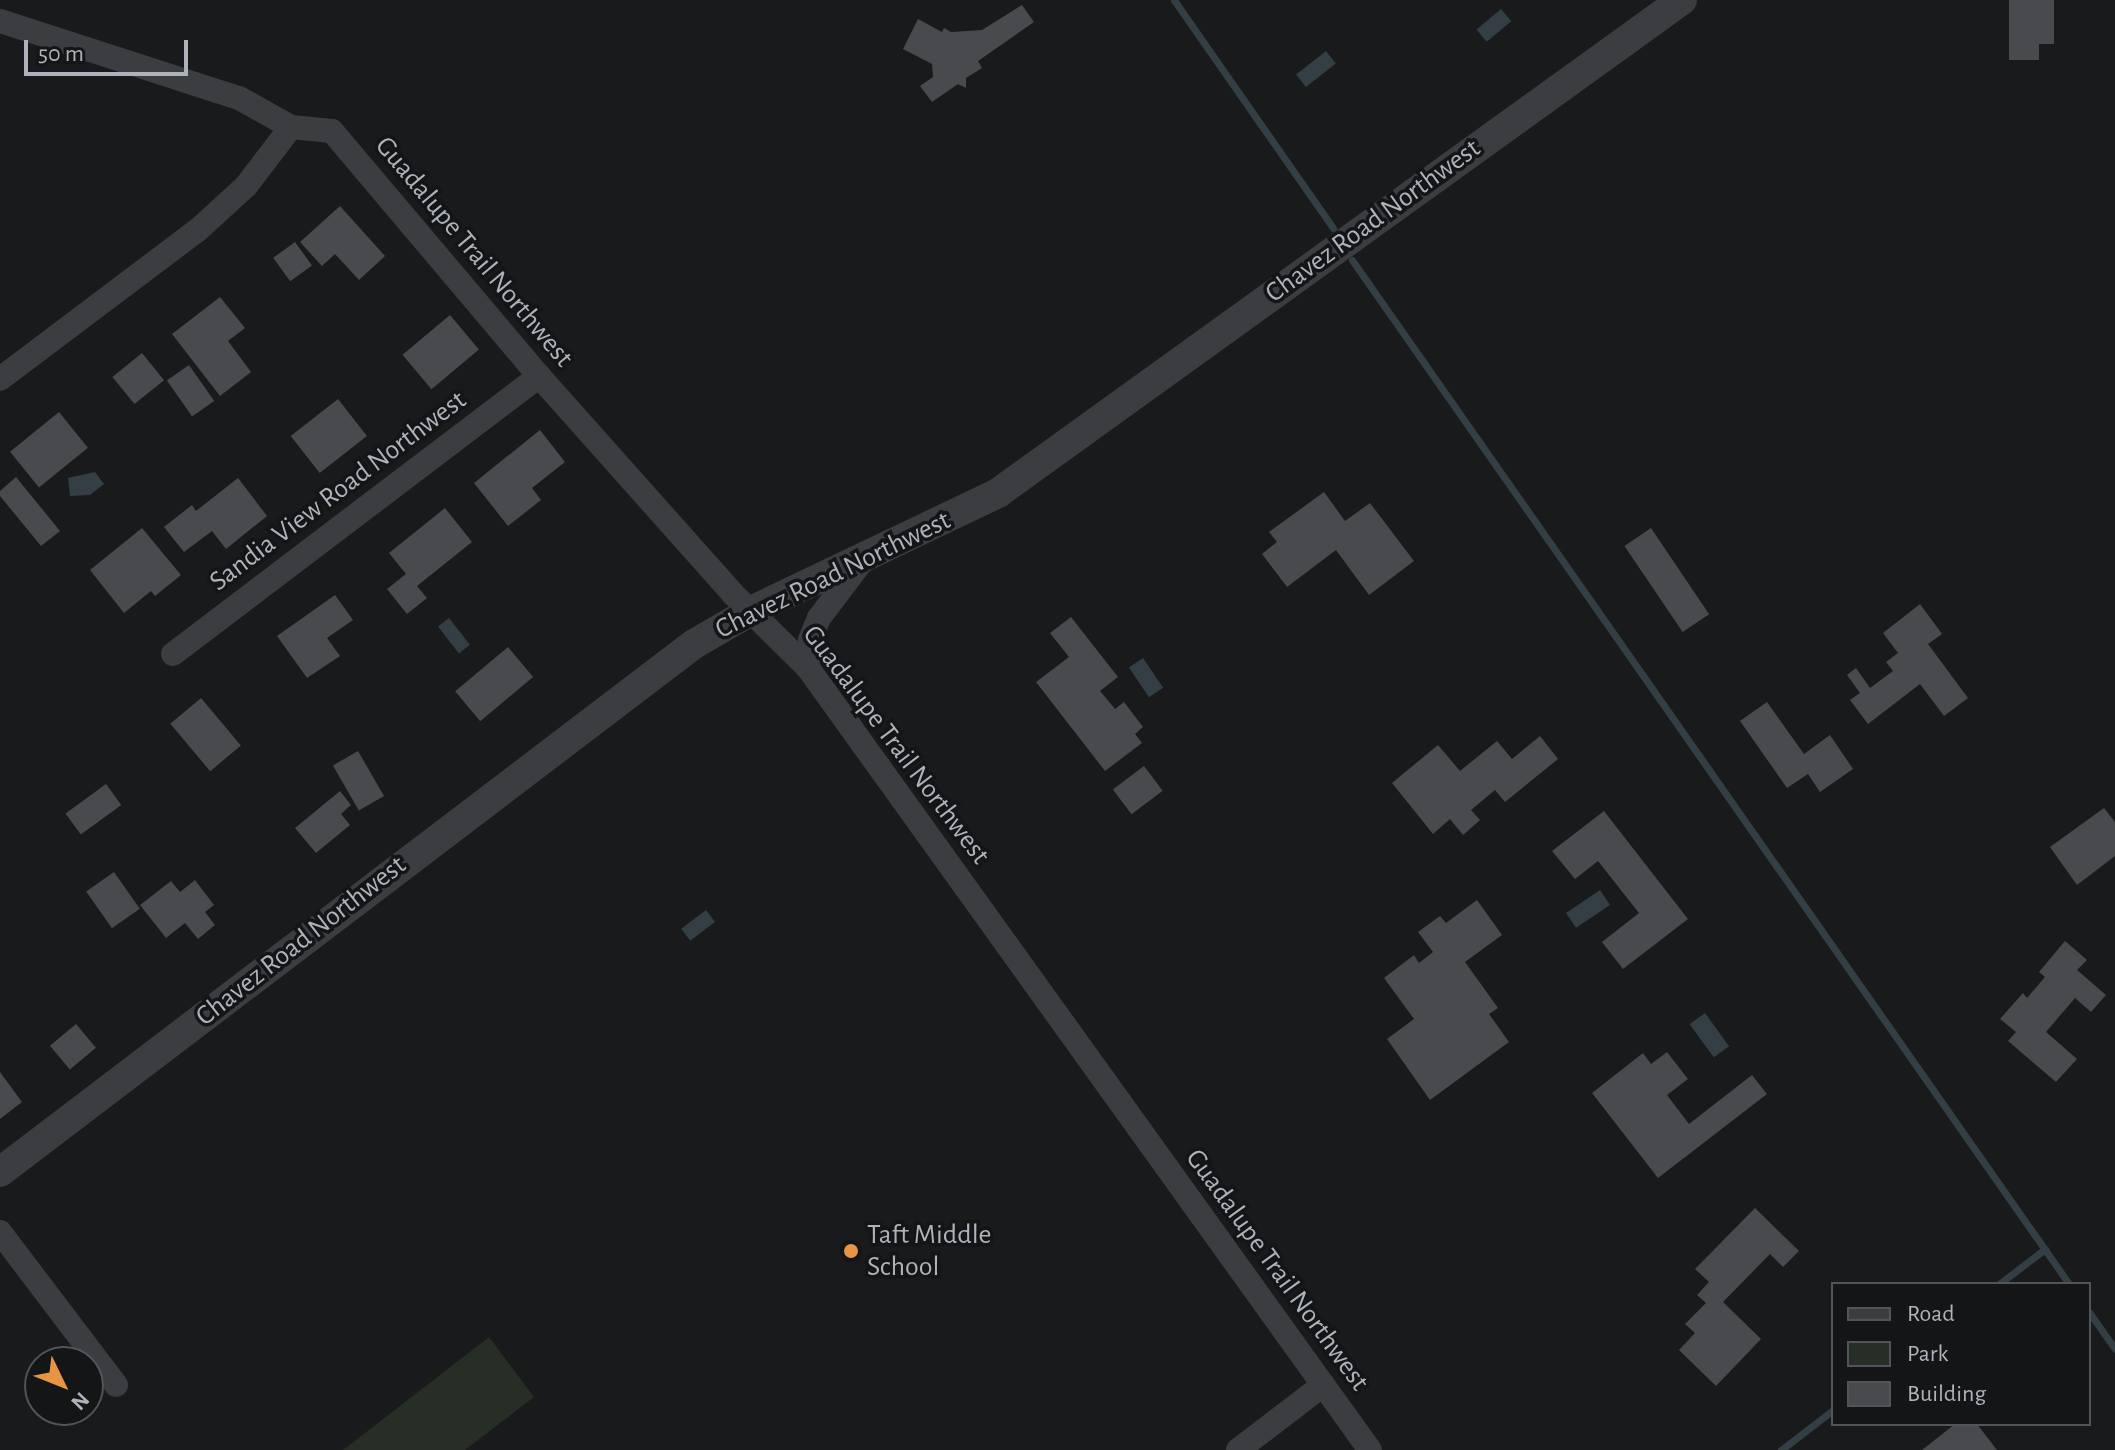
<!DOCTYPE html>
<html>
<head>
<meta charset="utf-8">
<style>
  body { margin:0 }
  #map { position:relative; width:2115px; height:1450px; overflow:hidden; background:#191a1b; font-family:"Alegreya Sans",sans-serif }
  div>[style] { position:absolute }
  .green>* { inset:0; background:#262e26 }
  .water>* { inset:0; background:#333f44; transform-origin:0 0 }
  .stream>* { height:7px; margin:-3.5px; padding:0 3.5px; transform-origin:3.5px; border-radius:3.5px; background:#333f44 }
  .building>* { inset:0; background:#494a4e; transform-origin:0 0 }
  .minor>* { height:24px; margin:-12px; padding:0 12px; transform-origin:12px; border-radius:12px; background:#3b3d40 }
  .tertiary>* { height:30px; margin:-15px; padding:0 15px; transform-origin:15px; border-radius:15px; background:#3b3d40 }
  .dots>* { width:22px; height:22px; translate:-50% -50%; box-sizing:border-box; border:4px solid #141517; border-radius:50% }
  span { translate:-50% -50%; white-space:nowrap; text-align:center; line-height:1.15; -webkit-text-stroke:7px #141517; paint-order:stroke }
  .street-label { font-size:28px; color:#adb3ba }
  .poi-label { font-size:28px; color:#adb3ba }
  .left { translate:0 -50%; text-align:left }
  .legend { position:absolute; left:1831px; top:1282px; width:260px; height:144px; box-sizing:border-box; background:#141517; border:2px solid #515458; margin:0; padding:10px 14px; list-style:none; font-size:24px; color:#adb3ba }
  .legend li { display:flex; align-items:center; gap:16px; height:40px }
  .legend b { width:40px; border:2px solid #515458 }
  .north { position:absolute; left:24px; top:1346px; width:80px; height:80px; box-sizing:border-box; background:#141517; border:2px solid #515458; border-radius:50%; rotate:133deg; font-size:22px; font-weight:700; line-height:32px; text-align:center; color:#adb3ba }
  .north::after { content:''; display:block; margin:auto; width:28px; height:36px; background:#e89445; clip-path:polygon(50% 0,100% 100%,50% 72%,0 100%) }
  .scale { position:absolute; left:24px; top:40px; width:164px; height:36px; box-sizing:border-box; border:4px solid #adb3ba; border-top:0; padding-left:10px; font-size:24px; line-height:28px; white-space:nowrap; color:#adb3ba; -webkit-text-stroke:6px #141517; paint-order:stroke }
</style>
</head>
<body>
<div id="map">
  <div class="green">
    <div style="clip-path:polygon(489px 1337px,534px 1397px,465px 1450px,343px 1450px)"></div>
  </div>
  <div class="water">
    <div style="left:1501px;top:9px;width:16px;height:32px;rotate:50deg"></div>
    <div style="left:1326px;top:51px;width:16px;height:38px;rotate:52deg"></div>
    <div style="clip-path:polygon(95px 472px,104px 484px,90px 495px,70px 496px,68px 478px)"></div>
    <div style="left:449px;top:618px;width:34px;height:14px;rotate:52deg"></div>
    <div style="left:1143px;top:658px;width:36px;height:17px;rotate:56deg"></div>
    <div style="left:1600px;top:890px;width:18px;height:41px;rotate:56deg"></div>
    <div style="left:706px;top:910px;width:15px;height:31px;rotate:53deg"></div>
    <div style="left:1705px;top:1013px;width:41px;height:19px;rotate:54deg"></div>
  </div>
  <div class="stream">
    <div style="left:1174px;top:0;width:278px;rotate:55.1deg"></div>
    <div style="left:1352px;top:260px;width:1250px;rotate:55deg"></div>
    <div style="left:1999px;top:1284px;width:58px;rotate:-37.3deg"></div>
    <div style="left:2089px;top:1312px;width:45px;rotate:54.9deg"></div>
    <div style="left:1781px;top:1450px;width:66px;rotate:-37.6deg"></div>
  </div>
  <div class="building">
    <div style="clip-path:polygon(2009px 0,2054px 0,2054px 44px,2039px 44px,2039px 60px,2009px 60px)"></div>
    <div style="clip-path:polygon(1022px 5px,1034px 22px,978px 61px,982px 68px,966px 78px,966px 88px,958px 84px,932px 102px,920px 86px,933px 77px,932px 64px,903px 49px,918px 19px,942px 32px,944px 28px,951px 32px,982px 30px)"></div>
    <div style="clip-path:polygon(340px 206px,385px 256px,359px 280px,335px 254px,322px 266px,300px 242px)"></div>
    <div style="left:295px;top:242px;width:29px;height:27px;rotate:54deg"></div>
    <div style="clip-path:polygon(220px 297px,245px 328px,228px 341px,251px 372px,220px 396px,172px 334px)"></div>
    <div style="left:450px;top:315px;width:45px;height:62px;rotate:50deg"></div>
    <div style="left:142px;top:353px;width:35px;height:38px;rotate:51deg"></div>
    <div style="left:189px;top:365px;width:44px;height:27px;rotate:55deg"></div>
    <div style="left:338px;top:399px;width:47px;height:60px;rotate:52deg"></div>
    <div style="left:59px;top:412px;width:46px;height:63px;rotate:51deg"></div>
    <div style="clip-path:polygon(540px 430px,565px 462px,532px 488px,541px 500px,508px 526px,474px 483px)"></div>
    <div style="clip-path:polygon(16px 477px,60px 531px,41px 546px,0 496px,0 491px)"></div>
    <div style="clip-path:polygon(238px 478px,267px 516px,226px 549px,212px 531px,184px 552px,164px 527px,192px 505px,196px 511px)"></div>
    <div style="clip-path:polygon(1324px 492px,1345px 521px,1370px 503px,1414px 561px,1369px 595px,1336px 550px,1287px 587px,1262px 554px,1277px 542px,1269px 532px)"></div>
    <div style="clip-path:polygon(445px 508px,472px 542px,417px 586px,427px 598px,407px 614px,387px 589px,406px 574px,389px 553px)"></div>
    <div style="clip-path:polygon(142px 528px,181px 575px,155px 596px,151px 591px,124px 613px,90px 570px)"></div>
    <div style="left:1651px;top:528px;width:104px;height:32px;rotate:56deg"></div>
    <div style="clip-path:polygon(335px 595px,353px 620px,327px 638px,340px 656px,307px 678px,277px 636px)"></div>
    <div style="clip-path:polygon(1920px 604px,1942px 634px,1928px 644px,1968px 698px,1944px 716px,1920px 684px,1868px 724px,1850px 700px,1860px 693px,1847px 675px,1856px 668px,1870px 688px,1893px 671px,1886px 662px,1898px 653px,1883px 633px)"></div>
    <div style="clip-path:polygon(1071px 617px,1118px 677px,1100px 691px,1115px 709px,1124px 702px,1143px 727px,1135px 734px,1142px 743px,1105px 771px,1036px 682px,1069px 657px,1050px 633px)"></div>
    <div style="left:508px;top:647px;width:39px;height:69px;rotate:50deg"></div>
    <div style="left:201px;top:698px;width:62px;height:40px;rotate:50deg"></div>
    <div style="clip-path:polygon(1767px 702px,1804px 754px,1830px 735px,1853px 769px,1820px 792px,1808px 774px,1787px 788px,1740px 721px)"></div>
    <div style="clip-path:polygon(1540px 736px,1558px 759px,1505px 802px,1495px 790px,1471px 810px,1480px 820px,1463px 835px,1450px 819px,1433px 834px,1392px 783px,1438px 745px,1460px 771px,1497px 741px,1512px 759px)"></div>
    <div style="left:358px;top:751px;width:52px;height:29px;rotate:60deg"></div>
    <div style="left:1144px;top:766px;width:31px;height:39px;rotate:53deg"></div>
    <div style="left:106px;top:784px;width:26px;height:50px;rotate:54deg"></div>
    <div style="clip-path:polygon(340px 791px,351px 805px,341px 814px,350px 825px,316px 853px,295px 828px)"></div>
    <div style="clip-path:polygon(2104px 808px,2115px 822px,2115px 856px,2077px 885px,2050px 847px)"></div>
    <div style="clip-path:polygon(1604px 811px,1688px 919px,1623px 969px,1602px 942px,1639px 913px,1598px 861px,1575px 879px,1552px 851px)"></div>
    <div style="left:114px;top:872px;width:45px;height:34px;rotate:55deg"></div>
    <div style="clip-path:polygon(195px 880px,214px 905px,205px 912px,215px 925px,198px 939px,185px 923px,166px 938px,140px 905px,171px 881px,180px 892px)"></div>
    <div style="clip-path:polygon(1477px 900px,1502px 935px,1465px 962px,1498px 1008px,1489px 1014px,1509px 1042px,1430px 1100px,1387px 1039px,1414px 1019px,1384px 978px,1414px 955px,1419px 963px,1433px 952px,1418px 932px,1440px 916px,1446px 923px)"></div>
    <div style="clip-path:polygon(2065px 941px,2087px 960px,2077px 970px,2106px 995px,2091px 1012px,2075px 998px,2046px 1032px,2077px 1059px,2056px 1082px,2008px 1041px,2016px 1032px,2000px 1019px,2023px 993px,2027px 998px,2045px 977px,2039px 972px)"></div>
    <div style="left:76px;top:1024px;width:31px;height:34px;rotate:50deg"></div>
    <div style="clip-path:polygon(1667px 1052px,1688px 1079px,1667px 1095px,1689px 1124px,1752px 1075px,1767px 1094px,1658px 1178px,1592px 1093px,1643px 1053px,1651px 1064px)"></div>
    <div style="clip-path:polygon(0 1072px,22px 1102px,0 1119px)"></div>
    <div style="clip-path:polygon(1755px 1208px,1799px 1251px,1783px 1267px,1770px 1254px,1723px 1302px,1761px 1339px,1716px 1386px,1679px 1350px,1695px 1333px,1685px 1324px,1706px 1303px,1697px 1295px,1709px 1282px,1695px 1269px)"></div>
    <div style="clip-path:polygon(1955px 1424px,1977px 1424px,1997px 1450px,1922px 1450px)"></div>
  </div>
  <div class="minor">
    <div style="left:0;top:21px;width:251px;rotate:17.9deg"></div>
    <div style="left:239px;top:98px;width:60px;rotate:29.1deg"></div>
    <div style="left:291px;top:127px;width:41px;rotate:5.6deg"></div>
    <div style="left:332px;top:131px;width:321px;rotate:49.8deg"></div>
    <div style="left:539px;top:376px;width:292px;rotate:48.3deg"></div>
    <div style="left:733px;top:594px;width:105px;rotate:44.6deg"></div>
    <div style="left:808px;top:668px;width:963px;rotate:54.3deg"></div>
    <div style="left:0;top:379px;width:249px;rotate:-37deg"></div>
    <div style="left:199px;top:229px;width:64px;rotate:-42.5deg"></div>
    <div style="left:246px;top:186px;width:74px;rotate:-52.7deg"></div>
    <div style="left:173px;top:654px;width:460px;rotate:-37.2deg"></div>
    <div style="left:808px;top:668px;width:28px;rotate:-86deg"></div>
    <div style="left:810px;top:640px;width:24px;rotate:-68deg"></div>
    <div style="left:819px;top:618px;width:73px;rotate:-52.8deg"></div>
    <div style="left:0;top:1232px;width:192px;rotate:52.8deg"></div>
    <div style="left:1238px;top:1450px;width:107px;rotate:-37.4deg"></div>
  </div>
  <div class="tertiary">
    <div style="left:0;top:1172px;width:872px;rotate:-37.26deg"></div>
    <div style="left:694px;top:644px;width:68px;rotate:-30deg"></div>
    <div style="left:753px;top:610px;width:272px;rotate:-25.5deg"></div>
    <div style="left:998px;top:493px;width:843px;rotate:-35.78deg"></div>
  </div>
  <div class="dots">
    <div style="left:851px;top:1251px;background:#e89445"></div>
  </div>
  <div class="street-label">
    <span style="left:1373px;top:221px;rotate:-36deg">Chavez Road Northwest</span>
    <span style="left:474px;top:252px;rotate:50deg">Guadalupe Trail Northwest</span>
    <span style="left:338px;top:491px;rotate:-37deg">Sandia View Road Northwest</span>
    <span style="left:833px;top:575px;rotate:-26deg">Chavez Road Northwest</span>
    <span style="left:896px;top:745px;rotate:53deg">Guadalupe Trail Northwest</span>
    <span style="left:301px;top:941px;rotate:-38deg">Chavez Road Northwest</span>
    <span style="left:1277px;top:1270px;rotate:54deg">Guadalupe Trail Northwest</span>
  </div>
  <div class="poi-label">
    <span class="left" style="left:867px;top:1251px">Taft Middle<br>School</span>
  </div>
  <ul class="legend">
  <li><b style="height:10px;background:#3b3d40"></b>Road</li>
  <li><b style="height:22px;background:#262e26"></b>Park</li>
  <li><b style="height:22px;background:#494a4e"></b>Building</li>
  </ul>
  <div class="north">N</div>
  <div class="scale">50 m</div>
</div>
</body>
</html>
